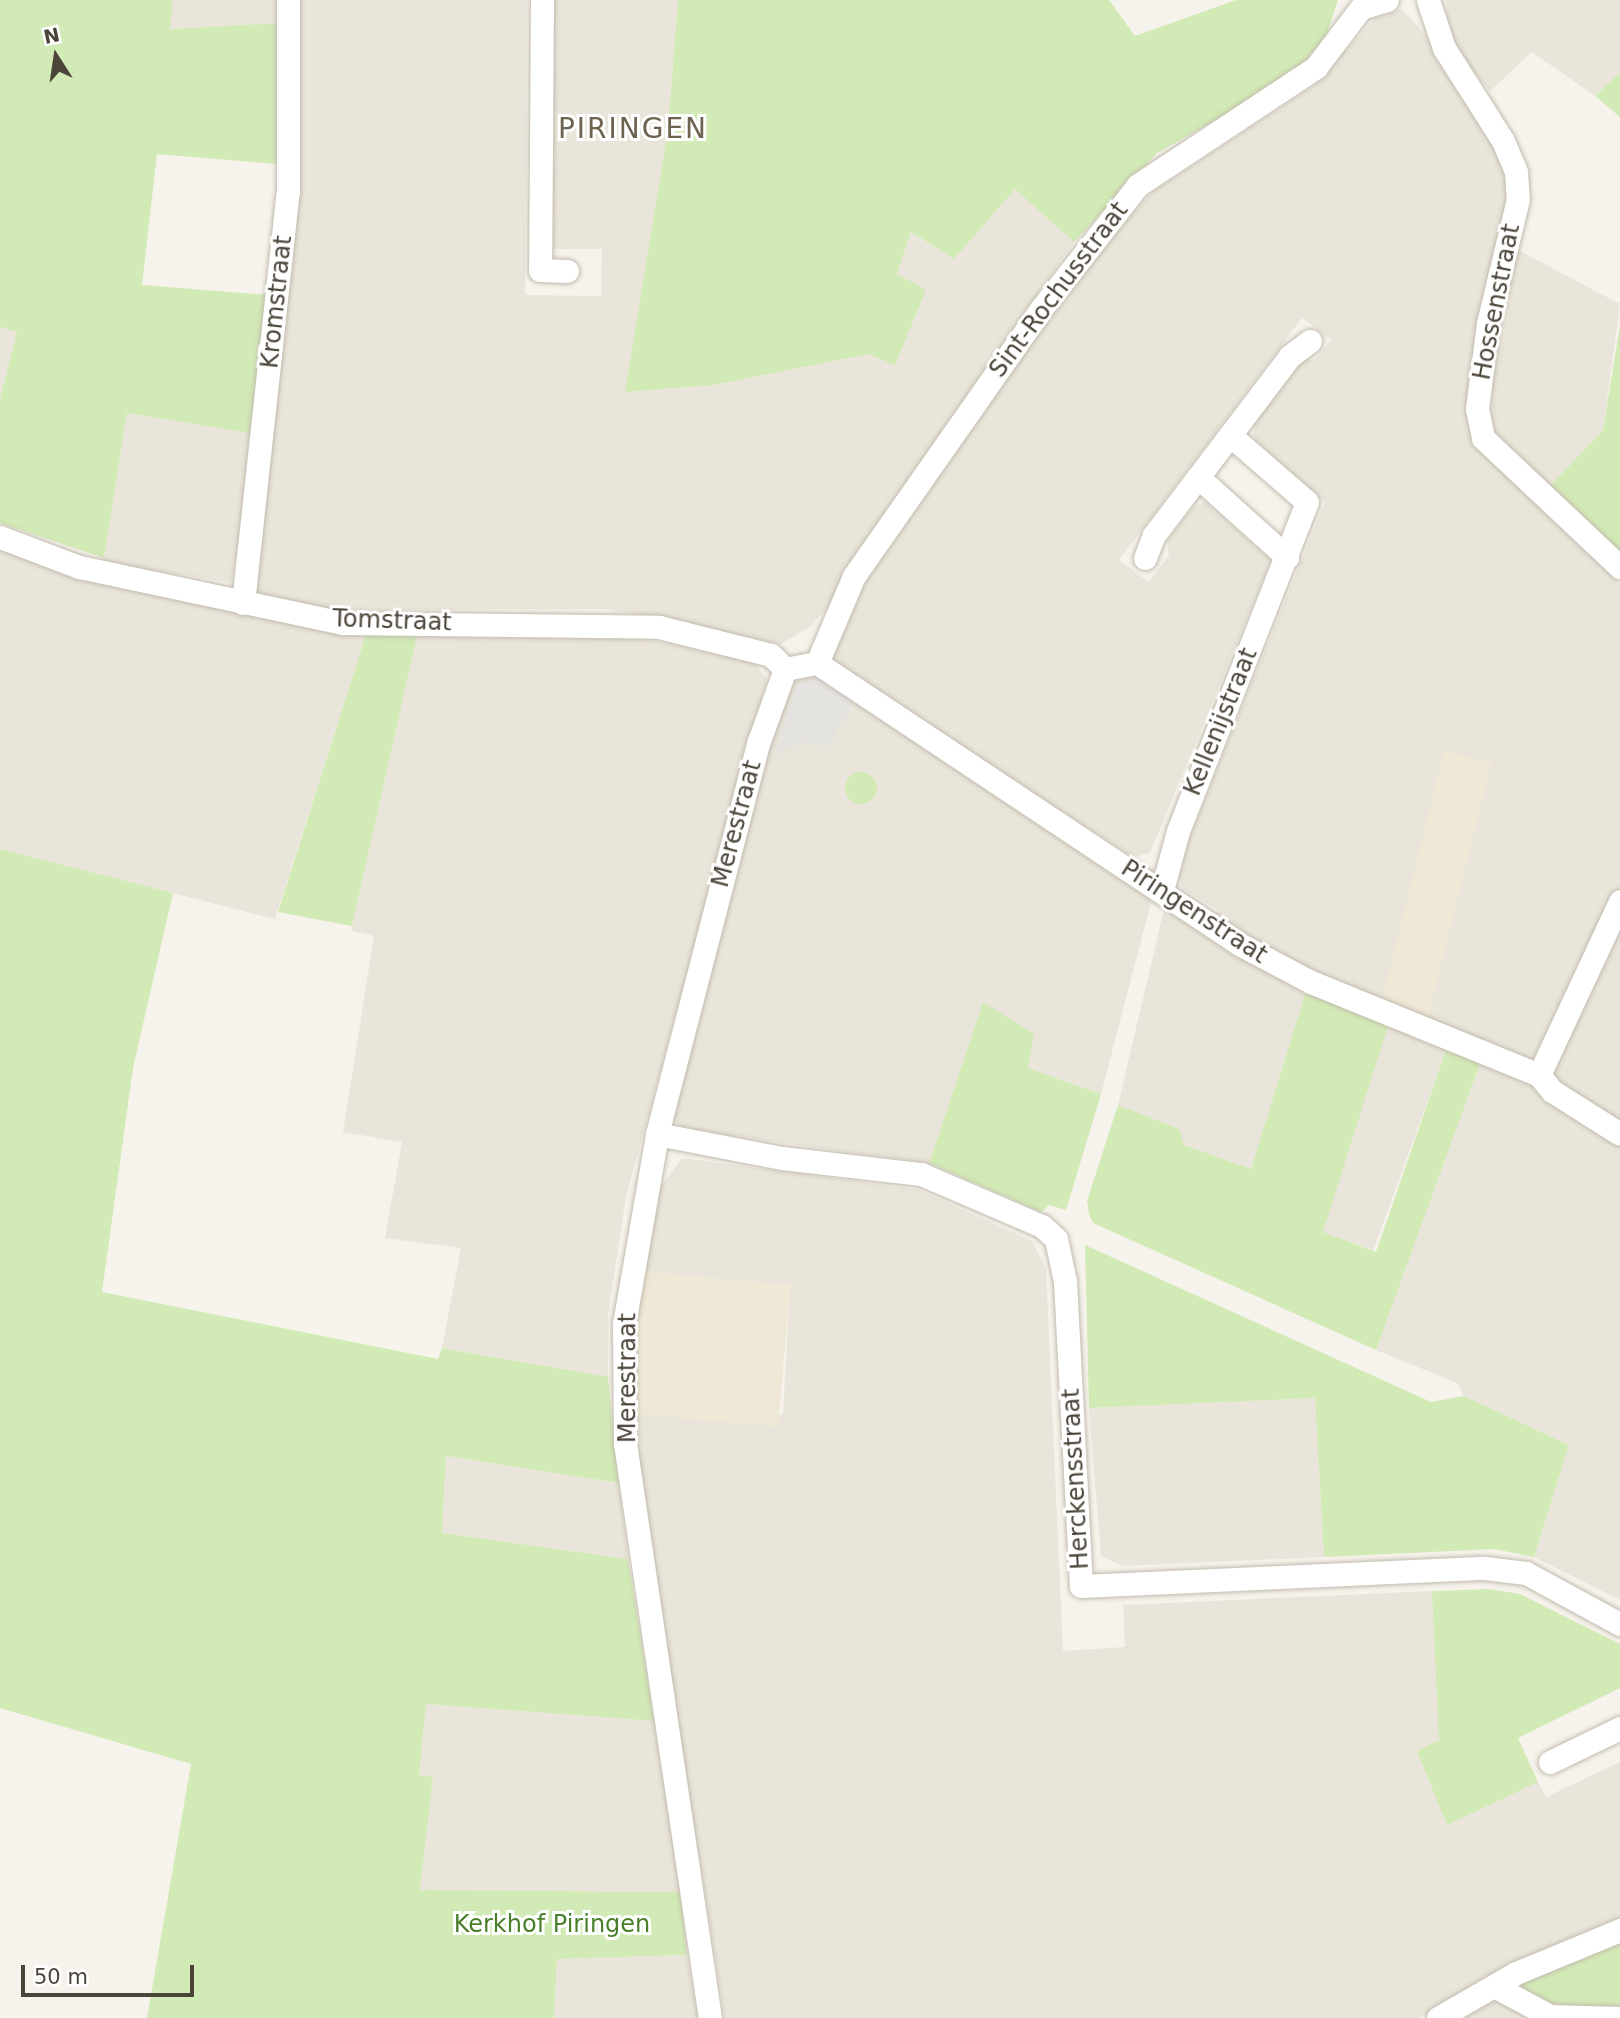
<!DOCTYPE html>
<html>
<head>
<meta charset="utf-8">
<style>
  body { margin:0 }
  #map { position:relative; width:1620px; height:2018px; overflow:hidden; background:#f6f3ec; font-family:"DejaVu Sans",sans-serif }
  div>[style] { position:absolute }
  .residential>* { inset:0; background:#eae5da; transform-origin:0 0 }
  .education>* { inset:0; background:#efe8d6; transform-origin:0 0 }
  .green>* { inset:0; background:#d2eab5 }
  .round { border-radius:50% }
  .parking>* { inset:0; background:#e5e3e0 }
  .roads { filter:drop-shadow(0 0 2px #c2bbae) drop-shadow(0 0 2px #c2bbae) }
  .street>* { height:23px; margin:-11.5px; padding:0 11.5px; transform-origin:11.5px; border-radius:11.5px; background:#fff }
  span { translate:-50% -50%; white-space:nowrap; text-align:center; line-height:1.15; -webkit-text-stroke:6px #fff; paint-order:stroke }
  .street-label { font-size:24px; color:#4b4439 }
  .park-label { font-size:24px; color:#4a7f2a }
  .quarter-label { font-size:28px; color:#6e6250; letter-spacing:2px }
  .north { position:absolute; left:21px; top:21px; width:70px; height:70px; -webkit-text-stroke:5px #fff; paint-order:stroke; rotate:348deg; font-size:19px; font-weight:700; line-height:28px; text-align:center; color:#4b4439 }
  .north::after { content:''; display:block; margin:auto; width:24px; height:32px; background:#4b4439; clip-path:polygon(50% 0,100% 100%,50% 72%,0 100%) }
  .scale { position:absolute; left:21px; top:1965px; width:173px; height:32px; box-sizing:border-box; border:4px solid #4b4439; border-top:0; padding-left:9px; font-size:21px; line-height:24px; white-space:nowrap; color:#4b4439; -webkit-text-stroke:5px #fff; paint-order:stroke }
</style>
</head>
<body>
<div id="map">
  <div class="residential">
    <div style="clip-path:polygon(173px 0,281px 0,282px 23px,170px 29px)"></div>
    <div style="clip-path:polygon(295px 0,527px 0,525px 295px,601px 296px,602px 249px,551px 249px,553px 0,678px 0,668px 129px,625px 392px,714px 385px,868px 354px,911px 232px,954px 259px,1015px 188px,1074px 242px,898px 494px,831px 603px,810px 627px,781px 644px,609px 609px,296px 610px,253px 595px,296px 220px)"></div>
    <div style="clip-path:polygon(1446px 0,1620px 0,1620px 72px,1595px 96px,1532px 52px,1490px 91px,1450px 43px)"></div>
    <div style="clip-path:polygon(1402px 9px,1440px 51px,1499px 147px,1505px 177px,1506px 202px,1486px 283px,1470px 406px,1490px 459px,1620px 584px,1620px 887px,1531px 1062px,1378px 1003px,1212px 920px,1218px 910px,1182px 888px,1179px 878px,1185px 849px,1325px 502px,1253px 438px,1255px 424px,1302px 361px,1316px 359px,1331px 340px,1302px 318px,1119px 560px,1149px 582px,1169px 555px,1167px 540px,1193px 507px,1205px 502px,1271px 560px,1150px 853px,1134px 857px,839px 670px,830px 651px,896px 520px,1095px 256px,1151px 193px,1311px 88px,1375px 19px)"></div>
    <div style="clip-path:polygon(1516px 249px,1620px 304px,1603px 430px,1550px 486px,1499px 440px,1491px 422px,1494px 358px)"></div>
    <div style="clip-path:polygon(0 327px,17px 332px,0 399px)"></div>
    <div style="left:127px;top:413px;width:130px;height:151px;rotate:9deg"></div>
    <div style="clip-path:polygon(0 549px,154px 595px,367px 631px,275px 919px,0 849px)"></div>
    <div style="clip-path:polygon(604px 631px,753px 661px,767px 679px,626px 1197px,608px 1316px,608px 1377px,442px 1348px,461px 1248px,385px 1238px,402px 1142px,343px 1132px,374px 936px,351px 931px,418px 632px)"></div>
    <div style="clip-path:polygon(807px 673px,818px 674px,1153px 895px,1101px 1094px,1028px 1068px,983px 1002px,929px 1163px,683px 1129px,671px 1118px,774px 726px,794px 680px)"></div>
    <div style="clip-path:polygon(1166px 901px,1307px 988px,1251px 1169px,1184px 1145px,1118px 1105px)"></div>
    <div style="clip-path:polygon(1620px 924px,1620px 1128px,1556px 1088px,1548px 1071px)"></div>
    <div style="left:1388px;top:1026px;width:63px;height:216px;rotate:20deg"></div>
    <div style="clip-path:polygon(1481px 1061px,1517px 1072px,1620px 1142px,1620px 1600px,1534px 1557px,1569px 1445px,1464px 1396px,1457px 1383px,1376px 1350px)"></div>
    <div style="clip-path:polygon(682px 1158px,919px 1190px,1032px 1241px,1046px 1268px,1063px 1651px,1125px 1647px,1123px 1605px,1432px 1591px,1446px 1825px,1538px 1782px,1546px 1797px,1620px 1762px,1620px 1923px,1418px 2018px,725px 2018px,645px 1519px,634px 1414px,783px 1414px,790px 1285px,640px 1272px,656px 1184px,663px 1184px)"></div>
    <div style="clip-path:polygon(1315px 1398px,1324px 1557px,1122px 1566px,1101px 1556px,1089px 1408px)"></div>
    <div style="clip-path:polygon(446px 1456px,619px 1483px,628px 1559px,442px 1533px)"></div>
    <div style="clip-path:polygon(426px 1704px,654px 1721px,680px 1892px,420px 1891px,433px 1777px,419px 1775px)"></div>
    <div style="clip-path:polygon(687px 1955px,698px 2018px,554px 2018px,557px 1959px)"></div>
    <div style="clip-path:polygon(1515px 1981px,1563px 2007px,1582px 2018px,1452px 2018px)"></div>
  </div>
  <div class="education">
    <div style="left:1444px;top:751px;width:49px;height:260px;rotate:14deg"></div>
    <div style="left:640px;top:1272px;width:151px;height:142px;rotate:5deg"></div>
  </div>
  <div class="green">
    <div style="clip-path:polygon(0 0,173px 0,170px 29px,279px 23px,278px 164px,157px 154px,142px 285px,269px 295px,255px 434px,127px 413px,104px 558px,0 523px,0 399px,17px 332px,0 327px)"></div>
    <div style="clip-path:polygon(678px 0,1109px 0,1135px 36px,1236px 0,1338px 0,1324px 43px,1293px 76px,1157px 153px,1074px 242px,1015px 189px,954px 259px,911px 232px,897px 274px,926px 290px,895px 365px,868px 354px,714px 385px,625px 392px,668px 129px)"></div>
    <div style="clip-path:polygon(1620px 72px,1620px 117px,1595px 96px)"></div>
    <div style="clip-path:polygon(1620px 325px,1620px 553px,1550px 486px,1603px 430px)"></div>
    <div style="clip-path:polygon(367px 631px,418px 632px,352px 926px,278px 912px)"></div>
    <div class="round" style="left:845px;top:772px;width:32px;height:32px"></div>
    <div style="clip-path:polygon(0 849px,173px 893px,133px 1068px,102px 1292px,438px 1359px,442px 1348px,608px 1377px,619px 1483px,446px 1456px,442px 1533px,628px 1559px,654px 1721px,426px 1704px,419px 1775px,433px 1777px,420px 1890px,680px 1892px,687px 1955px,557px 1959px,554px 2018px,147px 2018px,191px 1764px,0 1708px)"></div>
    <div style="clip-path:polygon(1307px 988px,1388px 1026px,1323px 1232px,1376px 1252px,1447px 1047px,1481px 1061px,1376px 1350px,1093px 1223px,1089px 1214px,1087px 1201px,1118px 1105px,1179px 1129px,1184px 1145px,1251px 1169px)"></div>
    <div style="clip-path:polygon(983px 1002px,1034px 1034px,1028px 1068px,1101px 1094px,1066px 1210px,1049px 1205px,1041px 1212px,929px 1163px)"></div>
    <div style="clip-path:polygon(1085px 1245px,1431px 1402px,1464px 1396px,1569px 1445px,1534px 1557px,1494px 1549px,1324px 1557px,1315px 1398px,1089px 1408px)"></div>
    <div style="clip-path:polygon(1489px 1589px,1520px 1594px,1620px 1644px,1620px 1688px,1518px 1738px,1538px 1782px,1447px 1825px,1417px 1751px,1439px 1740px,1432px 1591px)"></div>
    <div style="clip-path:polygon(1620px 1939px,1620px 2018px,1536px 1999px,1515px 1981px)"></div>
  </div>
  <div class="parking">
    <div style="clip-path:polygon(815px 677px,857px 697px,829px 745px,803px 743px,775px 754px,796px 685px)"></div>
  </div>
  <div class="roads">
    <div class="street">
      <div style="left:542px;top:0;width:270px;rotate:90.4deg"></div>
      <div style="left:540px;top:270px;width:27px;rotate:2deg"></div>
      <div style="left:1428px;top:0;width:51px;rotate:71.6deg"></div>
      <div style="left:1444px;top:48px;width:110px;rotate:57.6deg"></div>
      <div style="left:1503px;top:141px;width:34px;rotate:67deg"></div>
      <div style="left:1516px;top:172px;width:27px;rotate:86deg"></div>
      <div style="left:1518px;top:199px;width:128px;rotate:103.6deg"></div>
      <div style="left:1488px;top:323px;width:87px;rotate:97.3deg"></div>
      <div style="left:1477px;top:409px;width:30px;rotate:78deg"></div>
      <div style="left:1483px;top:438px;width:188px;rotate:43.3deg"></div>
      <div style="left:1198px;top:477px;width:120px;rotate:42deg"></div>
      <div style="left:0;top:537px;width:85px;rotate:20.8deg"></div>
      <div style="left:79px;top:567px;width:269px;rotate:12deg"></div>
      <div style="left:342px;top:623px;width:317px;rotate:0.7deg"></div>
      <div style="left:659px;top:627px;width:115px;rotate:14deg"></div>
      <div style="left:771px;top:655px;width:20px;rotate:45deg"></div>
      <div style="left:1145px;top:558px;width:25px;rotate:-69deg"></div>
      <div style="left:1154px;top:535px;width:126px;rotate:-52.8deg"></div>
      <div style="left:1230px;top:435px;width:99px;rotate:-52.8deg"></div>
      <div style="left:1290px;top:356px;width:25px;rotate:-37deg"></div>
      <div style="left:243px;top:603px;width:413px;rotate:-83.8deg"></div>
      <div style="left:288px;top:192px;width:192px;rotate:-90deg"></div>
      <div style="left:817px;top:663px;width:95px;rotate:-67deg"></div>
      <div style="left:854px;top:576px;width:326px;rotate:-55deg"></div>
      <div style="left:1041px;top:309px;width:157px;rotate:-52deg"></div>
      <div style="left:1138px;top:185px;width:214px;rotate:-33.5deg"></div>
      <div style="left:1316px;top:67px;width:74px;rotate:-52.7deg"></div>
      <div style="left:1361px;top:8px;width:27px;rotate:-17deg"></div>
      <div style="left:785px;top:669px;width:33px;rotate:-11deg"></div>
      <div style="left:817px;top:663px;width:509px;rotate:33.63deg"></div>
      <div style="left:1241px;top:945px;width:79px;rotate:27.9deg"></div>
      <div style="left:1311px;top:982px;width:246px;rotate:22.2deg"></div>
      <div style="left:1539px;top:1075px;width:21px;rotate:51deg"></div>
      <div style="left:1552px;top:1091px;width:80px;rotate:32.3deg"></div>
      <div style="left:1162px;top:890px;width:61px;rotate:-74.8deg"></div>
      <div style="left:1178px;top:831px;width:353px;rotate:-68.6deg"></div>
      <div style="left:1307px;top:502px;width:102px;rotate:-139deg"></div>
      <div style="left:1539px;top:1075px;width:192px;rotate:-65deg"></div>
      <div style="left:657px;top:1134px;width:127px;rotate:10.9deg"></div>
      <div style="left:782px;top:1158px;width:140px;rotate:6.6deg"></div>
      <div style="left:921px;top:1174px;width:132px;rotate:23.3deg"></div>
      <div style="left:1042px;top:1226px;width:19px;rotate:43deg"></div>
      <div style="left:1056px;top:1239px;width:43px;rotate:77.9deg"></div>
      <div style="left:1065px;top:1281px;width:305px;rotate:87deg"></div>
      <div style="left:1081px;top:1586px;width:404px;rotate:-2.6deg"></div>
      <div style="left:1485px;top:1568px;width:41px;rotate:7deg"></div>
      <div style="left:1526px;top:1573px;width:107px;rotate:28.5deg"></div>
      <div style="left:1550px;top:1762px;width:78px;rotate:-25.9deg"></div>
      <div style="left:1496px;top:1987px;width:61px;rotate:28.2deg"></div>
      <div style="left:1550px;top:2016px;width:70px;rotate:1.6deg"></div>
      <div style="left:710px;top:2018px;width:581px;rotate:-98.41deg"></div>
      <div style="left:625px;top:1443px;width:119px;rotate:-90.5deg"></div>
      <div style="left:624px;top:1324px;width:193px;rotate:-80.1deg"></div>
      <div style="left:657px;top:1134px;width:406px;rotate:-75.5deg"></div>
      <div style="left:759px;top:741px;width:77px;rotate:-70.1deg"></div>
      <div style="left:1438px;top:2018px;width:90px;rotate:-30deg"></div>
      <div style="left:1516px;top:1973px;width:113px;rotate:-22.5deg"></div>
    </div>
  </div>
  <div class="street-label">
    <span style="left:1059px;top:290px;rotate:-53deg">Sint-Rochusstraat</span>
    <span style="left:277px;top:302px;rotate:-84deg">Kromstraat</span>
    <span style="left:1497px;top:302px;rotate:-79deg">Hossenstraat</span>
    <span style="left:392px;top:621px;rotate:2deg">Tomstraat</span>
    <span style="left:1221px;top:722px;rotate:-68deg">Kellenijstraat</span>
    <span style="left:737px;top:824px;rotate:-75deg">Merestraat</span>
    <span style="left:1194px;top:912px;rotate:33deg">Piringenstraat</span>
    <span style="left:628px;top:1378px;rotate:-90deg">Merestraat</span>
    <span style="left:1076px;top:1479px;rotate:-93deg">Herckensstraat</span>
  </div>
  <div class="park-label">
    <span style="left:552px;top:1925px">Kerkhof Piringen</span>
  </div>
  <div class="quarter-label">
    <span style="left:633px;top:129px">PIRINGEN</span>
  </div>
  <div class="north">N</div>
  <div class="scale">50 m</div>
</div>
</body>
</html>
